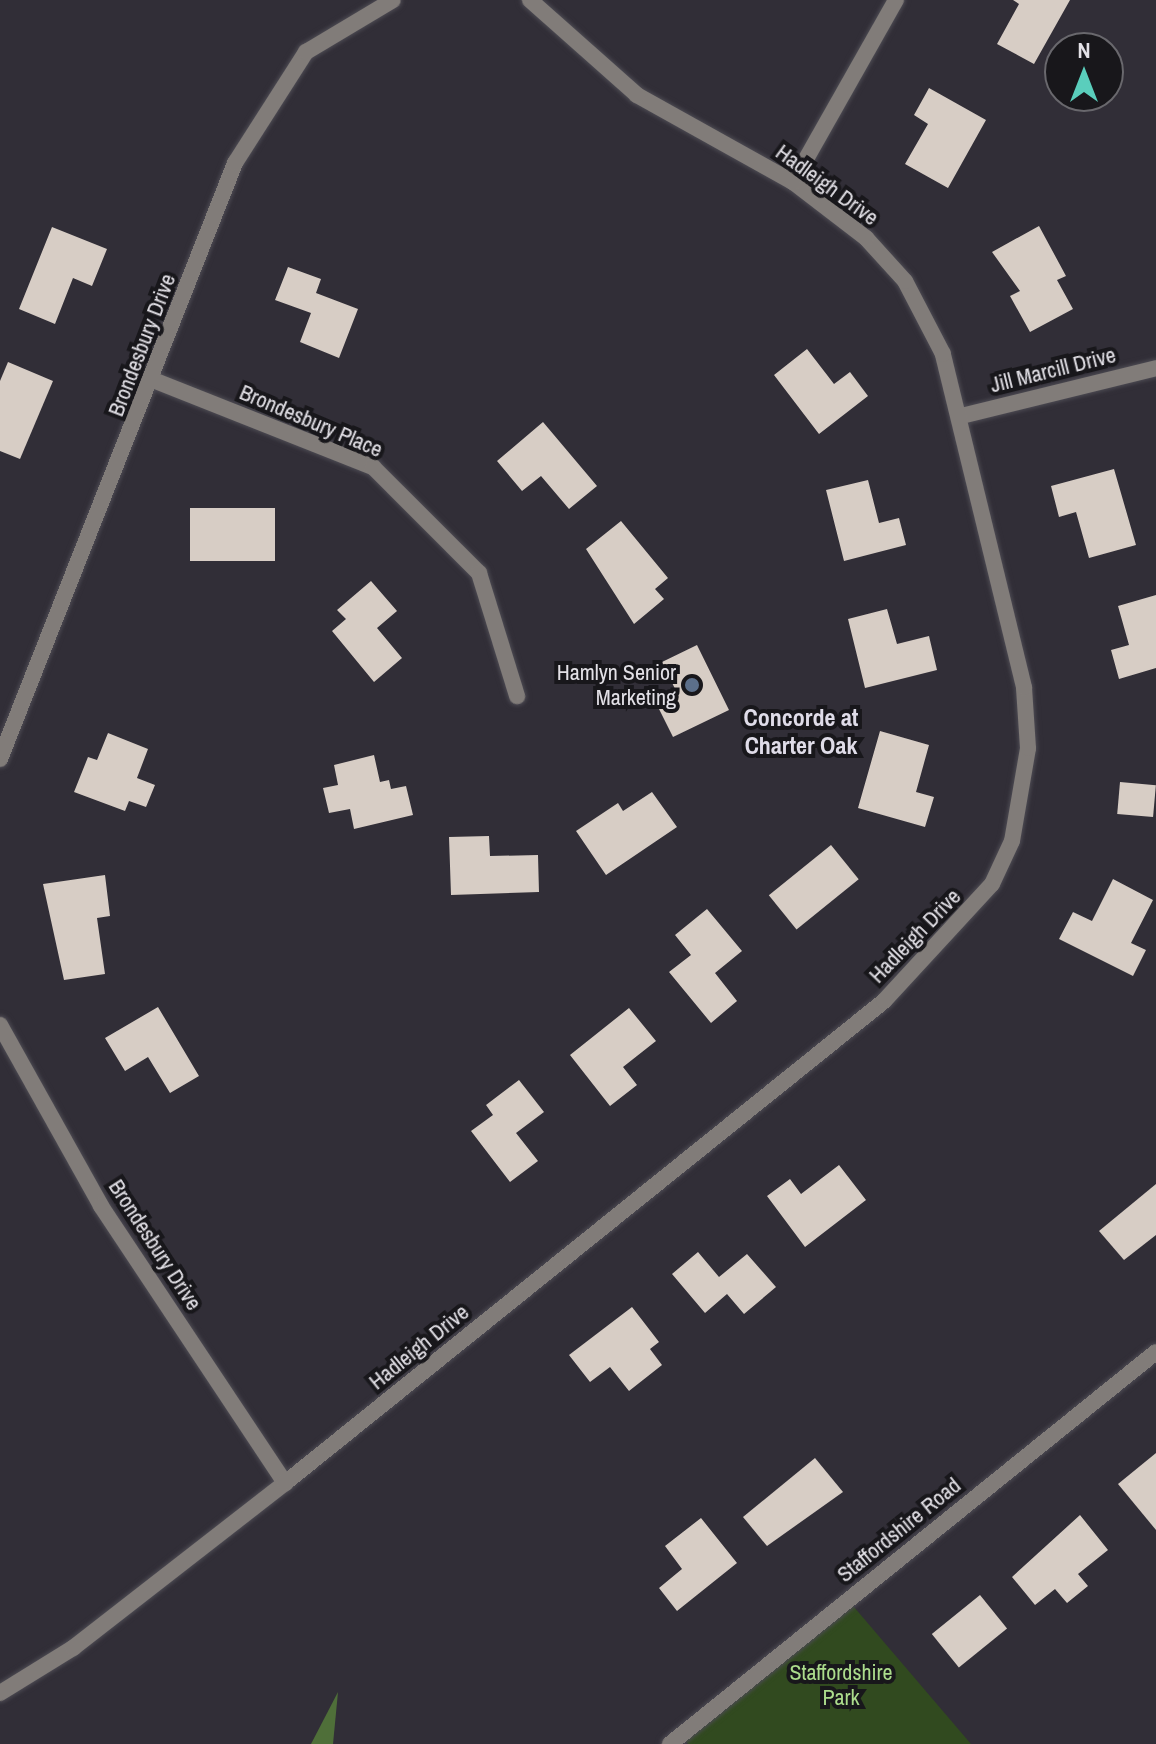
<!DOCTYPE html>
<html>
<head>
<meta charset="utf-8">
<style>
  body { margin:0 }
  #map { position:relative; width:1156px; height:1744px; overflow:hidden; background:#312e37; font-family:"Archivo Narrow",sans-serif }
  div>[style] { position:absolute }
  .green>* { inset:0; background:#314a1f }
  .forest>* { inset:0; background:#4f6f39 }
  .building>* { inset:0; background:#d7cdc5; transform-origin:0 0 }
  .roads { filter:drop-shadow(0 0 2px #4d4b53) drop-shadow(0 0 2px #4d4b53) }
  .minor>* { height:16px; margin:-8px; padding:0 8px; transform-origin:8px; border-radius:8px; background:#817c79 }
  .dots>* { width:22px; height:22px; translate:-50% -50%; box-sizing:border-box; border:4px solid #18171b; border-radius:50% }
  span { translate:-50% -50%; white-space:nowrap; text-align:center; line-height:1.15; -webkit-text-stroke:8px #18171b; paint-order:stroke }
  .street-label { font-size:22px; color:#e3e1e7 }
  .poi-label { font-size:22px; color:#e3e1e7 }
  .right { translate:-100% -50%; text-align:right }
  .park-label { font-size:22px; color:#acdc8c }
  .neighbourhood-label { font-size:24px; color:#dfdce8; font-weight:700 }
  .north { position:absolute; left:1044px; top:32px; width:80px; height:80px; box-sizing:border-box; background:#18171b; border:2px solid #69686d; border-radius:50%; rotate:0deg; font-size:22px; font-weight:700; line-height:32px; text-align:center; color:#e3e1e7 }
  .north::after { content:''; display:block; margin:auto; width:28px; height:36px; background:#5acebc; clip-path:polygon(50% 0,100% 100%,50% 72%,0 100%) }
</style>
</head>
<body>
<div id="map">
  <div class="green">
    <div style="clip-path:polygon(848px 1600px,971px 1744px,688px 1744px,681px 1735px)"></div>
  </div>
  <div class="forest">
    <div style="clip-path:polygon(338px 1692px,333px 1744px,311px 1744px)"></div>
  </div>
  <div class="building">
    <div style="clip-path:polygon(1013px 0,1070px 0,1034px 64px,997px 44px,1019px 4px)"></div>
    <div style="clip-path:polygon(929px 88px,986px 120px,948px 188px,905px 164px,928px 124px,914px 115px)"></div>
    <div style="clip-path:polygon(1039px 226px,1066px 276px,1057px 280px,1073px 309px,1030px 332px,1010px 296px,1020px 291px,992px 252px)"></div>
    <div style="clip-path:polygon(52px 227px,107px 249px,92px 286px,73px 278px,55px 324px,19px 309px)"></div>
    <div style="clip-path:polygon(288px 267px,321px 279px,316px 293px,358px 309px,339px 358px,300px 342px,311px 313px,275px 300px)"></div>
    <div style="clip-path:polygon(807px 349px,834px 384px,850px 372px,868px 396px,819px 434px,774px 375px)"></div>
    <div style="clip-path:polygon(8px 362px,53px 381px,20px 459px,0 451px,0 381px)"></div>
    <div style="clip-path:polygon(543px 422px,597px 486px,569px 509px,541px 476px,522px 491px,497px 461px)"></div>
    <div style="clip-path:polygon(1114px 469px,1136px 545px,1089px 558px,1076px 512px,1059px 517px,1051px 486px)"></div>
    <div style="clip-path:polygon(868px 480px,879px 523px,899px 518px,906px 545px,844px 561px,826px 490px)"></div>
    <div style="left:275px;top:508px;width:53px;height:85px;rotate:90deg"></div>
    <div style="clip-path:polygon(621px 521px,668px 578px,655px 589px,664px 599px,634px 624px,586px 549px)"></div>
    <div style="clip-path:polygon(371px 581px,397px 611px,377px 628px,402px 658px,374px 682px,332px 631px,346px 619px,337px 610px)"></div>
    <div style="clip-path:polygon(1156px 595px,1156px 668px,1119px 679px,1111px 650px,1129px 645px,1118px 606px)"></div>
    <div style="clip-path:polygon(887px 609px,897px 644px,929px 636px,937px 670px,865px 688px,848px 619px)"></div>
    <div style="clip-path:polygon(697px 645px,729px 710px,673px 737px,656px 703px,677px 693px,662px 662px)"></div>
    <div style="clip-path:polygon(880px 731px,929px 745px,916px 792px,934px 797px,925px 827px,858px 808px)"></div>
    <div style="clip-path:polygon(108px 733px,148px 749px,137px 778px,155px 785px,146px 807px,129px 801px,125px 811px,74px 792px,88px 757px,97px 760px)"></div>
    <div style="clip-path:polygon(374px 755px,380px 782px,389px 780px,391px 789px,406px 786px,413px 815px,354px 829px,350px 809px,329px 813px,323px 788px,338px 785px,334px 765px)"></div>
    <div style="left:1120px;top:782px;width:36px;height:32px;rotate:5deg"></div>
    <div style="clip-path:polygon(652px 792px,677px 827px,606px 875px,576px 831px,618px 803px,623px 811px)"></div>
    <div style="clip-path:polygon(489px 836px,490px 856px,538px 855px,539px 892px,451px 895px,449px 837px)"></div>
    <div style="left:831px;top:845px;width:44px;height:80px;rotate:51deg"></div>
    <div style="clip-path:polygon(105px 875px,110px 916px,97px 918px,105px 974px,64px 980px,43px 884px)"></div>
    <div style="clip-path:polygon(1113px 879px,1153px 900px,1131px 943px,1146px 950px,1133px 976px,1059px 939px,1073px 912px,1092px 921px)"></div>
    <div style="clip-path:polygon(707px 909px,742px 951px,715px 973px,737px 1001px,711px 1023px,669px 972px,691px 955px,675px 935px)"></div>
    <div style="clip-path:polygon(158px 1007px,199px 1076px,170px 1093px,148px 1057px,125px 1071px,105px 1038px)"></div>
    <div style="clip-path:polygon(629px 1008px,656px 1041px,623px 1067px,637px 1085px,610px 1106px,570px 1055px)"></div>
    <div style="clip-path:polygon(519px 1080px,544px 1112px,516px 1133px,538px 1161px,510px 1182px,471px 1131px,493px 1115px,486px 1105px)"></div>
    <div style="clip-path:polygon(839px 1165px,866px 1200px,805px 1247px,767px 1196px,790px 1179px,801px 1194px)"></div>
    <div style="clip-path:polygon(1156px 1184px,1156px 1235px,1124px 1260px,1099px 1231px)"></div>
    <div style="clip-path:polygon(698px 1252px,719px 1277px,747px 1254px,776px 1287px,744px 1314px,727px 1294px,705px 1313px,672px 1274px)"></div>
    <div style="clip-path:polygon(632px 1307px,659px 1342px,650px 1349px,662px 1365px,629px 1391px,610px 1367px,590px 1382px,569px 1355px)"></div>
    <div style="clip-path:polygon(1156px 1453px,1156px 1530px,1118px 1484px)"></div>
    <div style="clip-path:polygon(815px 1458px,843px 1492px,767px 1546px,743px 1517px)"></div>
    <div style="clip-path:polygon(1080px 1515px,1108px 1550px,1078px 1574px,1088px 1586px,1067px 1603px,1055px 1589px,1035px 1605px,1012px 1577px)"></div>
    <div style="clip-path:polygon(701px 1518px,737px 1563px,677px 1611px,659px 1588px,682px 1569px,665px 1546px)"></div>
    <div style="left:980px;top:1595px;width:43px;height:62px;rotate:51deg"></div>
  </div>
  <div class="roads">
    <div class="minor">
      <div style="left:793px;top:182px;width:209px;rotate:-60.5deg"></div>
      <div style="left:153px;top:380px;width:237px;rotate:21.6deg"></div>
      <div style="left:373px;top:467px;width:150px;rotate:45deg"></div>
      <div style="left:479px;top:573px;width:129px;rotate:72.8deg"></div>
      <div style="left:961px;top:416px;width:201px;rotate:-13.8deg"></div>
      <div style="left:0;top:759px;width:641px;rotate:-68.48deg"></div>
      <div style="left:235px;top:163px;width:132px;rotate:-57.4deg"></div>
      <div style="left:306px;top:52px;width:101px;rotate:-30.9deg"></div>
      <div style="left:0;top:1025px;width:207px;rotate:60.8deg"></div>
      <div style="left:101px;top:1206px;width:333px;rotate:56.4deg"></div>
      <div style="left:0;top:1693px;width:86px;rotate:-31.7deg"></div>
      <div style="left:73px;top:1648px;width:269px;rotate:-37.9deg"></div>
      <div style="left:285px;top:1483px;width:769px;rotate:-38.82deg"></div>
      <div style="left:884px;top:1001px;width:159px;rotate:-47.3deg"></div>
      <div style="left:992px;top:884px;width:47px;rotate:-65.1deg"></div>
      <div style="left:1012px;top:841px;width:94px;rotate:-80.2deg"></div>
      <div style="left:1028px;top:748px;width:61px;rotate:-93.8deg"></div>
      <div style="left:1024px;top:687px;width:343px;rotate:-103.7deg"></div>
      <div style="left:943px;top:354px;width:82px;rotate:-117.5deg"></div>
      <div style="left:905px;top:281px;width:58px;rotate:-132.2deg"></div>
      <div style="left:866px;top:238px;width:92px;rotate:-142.5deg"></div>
      <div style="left:793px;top:182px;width:179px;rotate:-150.9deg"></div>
      <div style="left:637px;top:95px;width:143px;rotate:-138.4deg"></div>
      <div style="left:670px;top:1744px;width:624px;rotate:-38.89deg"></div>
    </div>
  </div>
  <div class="dots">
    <div style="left:692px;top:685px;background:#5c6f8a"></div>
  </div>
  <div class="street-label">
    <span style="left:827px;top:185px;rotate:36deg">Hadleigh Drive</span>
    <span style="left:142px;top:345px;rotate:-69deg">Brondesbury Drive</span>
    <span style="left:1053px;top:370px;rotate:-14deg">Jill Marcill Drive</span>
    <span style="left:311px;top:421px;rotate:23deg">Brondesbury Place</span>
    <span style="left:915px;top:936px;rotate:-46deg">Hadleigh Drive</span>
    <span style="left:155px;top:1245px;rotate:57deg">Brondesbury Drive</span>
    <span style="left:419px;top:1347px;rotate:-39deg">Hadleigh Drive</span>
    <span style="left:899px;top:1530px;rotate:-39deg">Staffordshire Road</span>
  </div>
  <div class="poi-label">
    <span class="right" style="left:676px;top:685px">Hamlyn Senior<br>Marketing</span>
  </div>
  <div class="park-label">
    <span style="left:841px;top:1685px">Staffordshire<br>Park</span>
  </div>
  <div class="neighbourhood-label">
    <span style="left:801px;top:732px">Concorde at<br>Charter Oak</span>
  </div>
  <div class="north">N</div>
</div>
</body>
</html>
